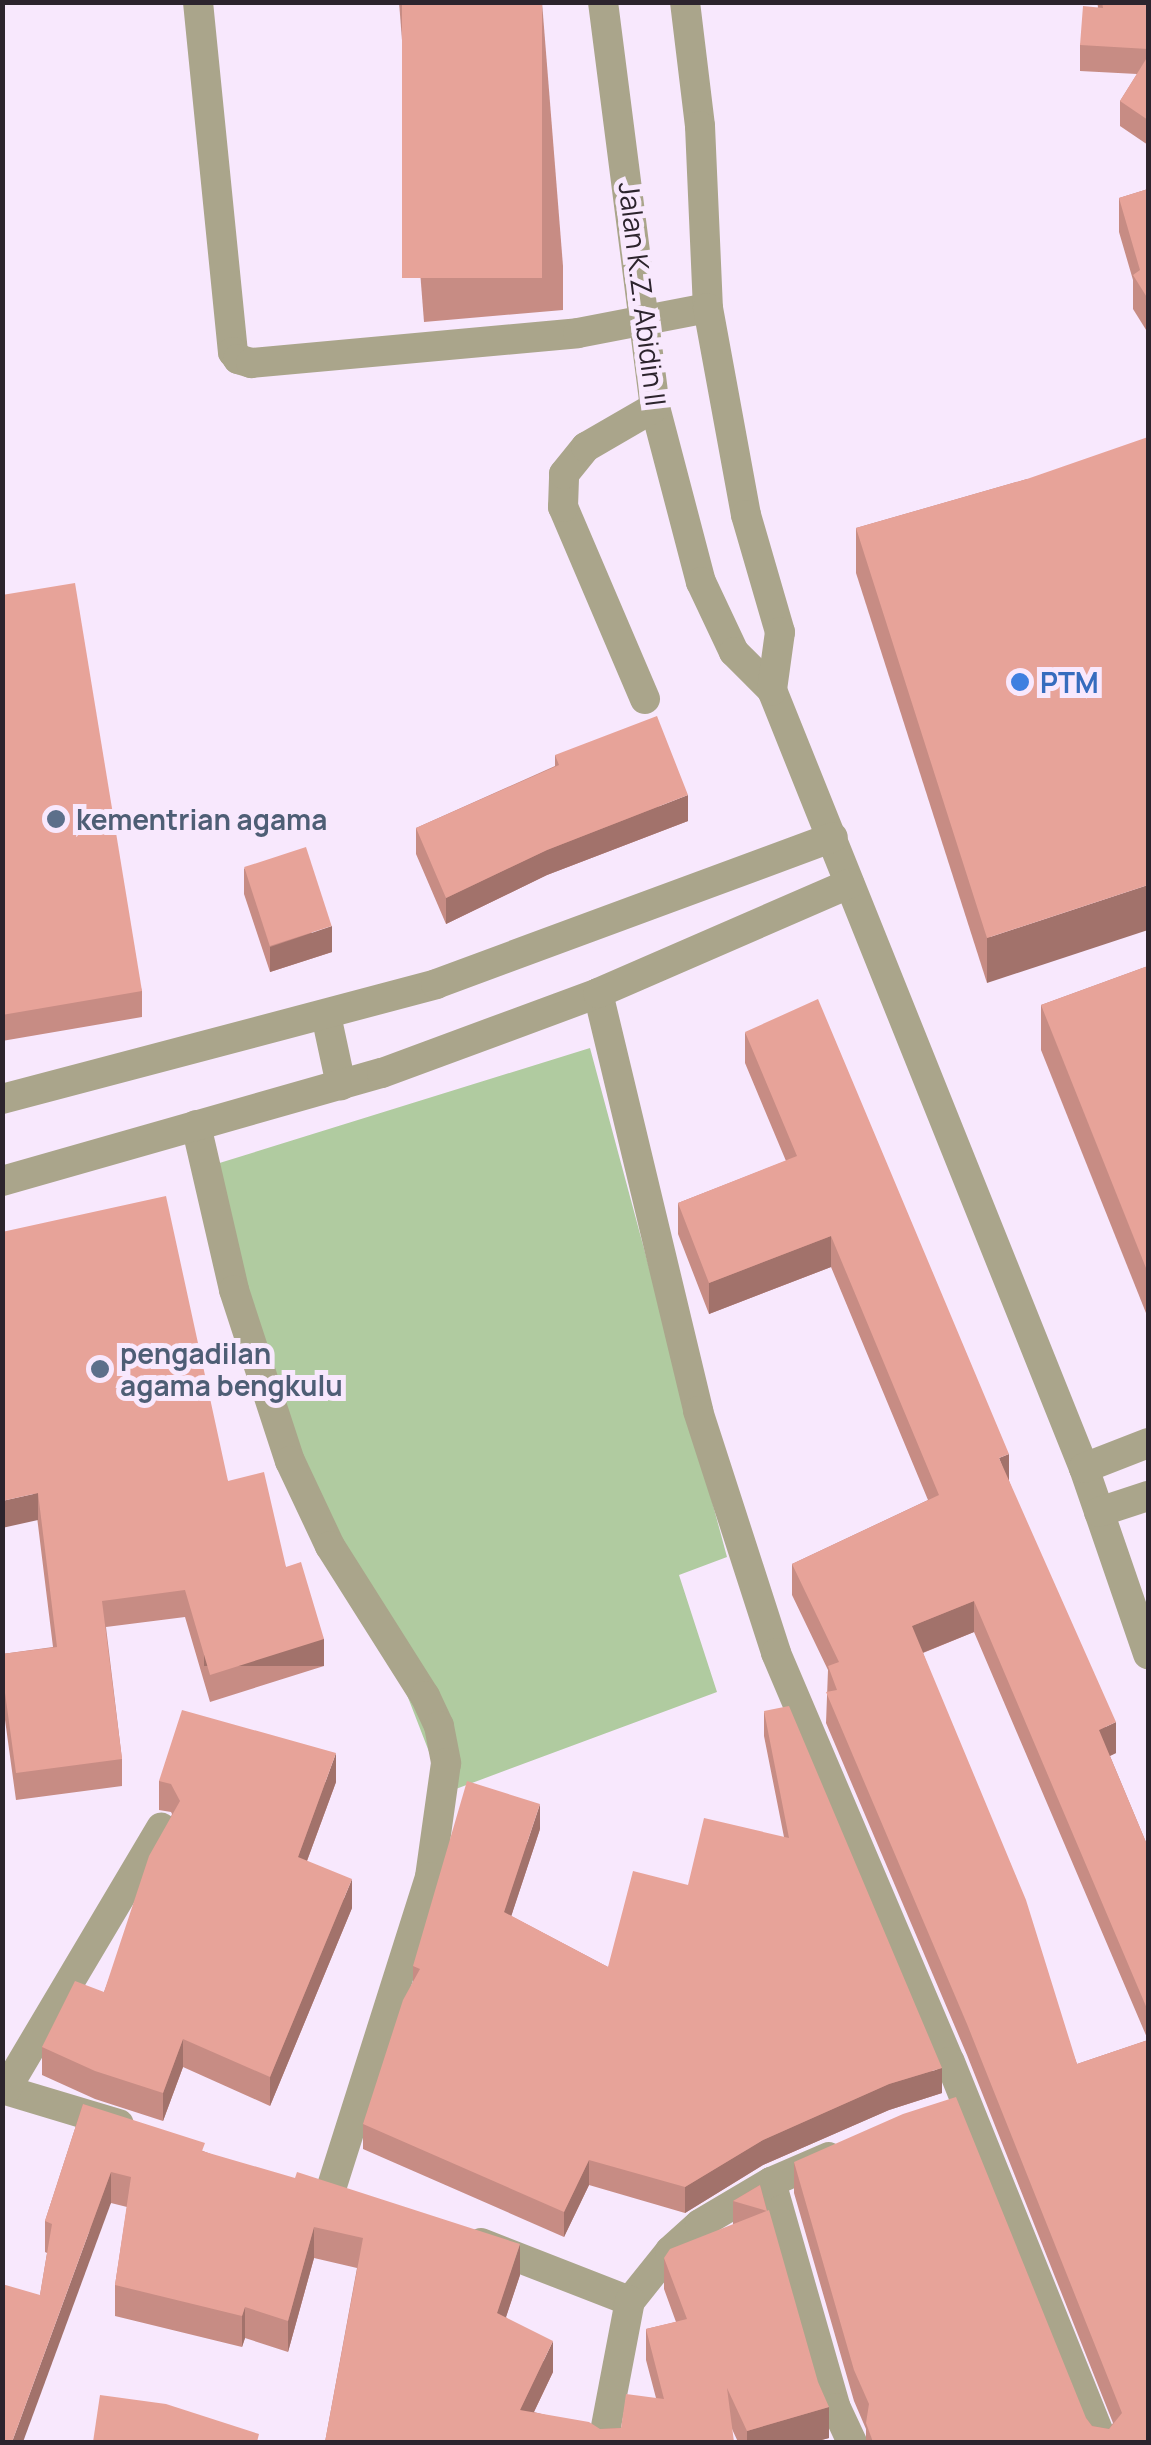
<!DOCTYPE html>
<html>
<head>
<meta charset="utf-8">
<style>
  body { margin:0 }
  #map { position:relative; width:1151px; height:2445px; overflow:hidden; background:#f8e8fd; font-family:Manrope,sans-serif }
  div>[style] { position:absolute }
  .green>* { inset:0; background:#b0cba0 }
  .minor>* { height:30px; margin:-15px; padding:0 15px; transform-origin:15px; border-radius:15px; background:#aaa58b }
  .wall>* { inset:0; background:#c78c84 }
  .shaded-wall>* { inset:0; background:#a2726b; transform-origin:0 0 }
  .building>* { inset:0; background:#e7a399; transform-origin:0 0 }
  .dots>* { width:28px; height:28px; translate:-50% -50%; box-sizing:border-box; border:5px solid #f8e8fd; border-radius:50% }
  span { translate:-50% -50%; white-space:nowrap; text-align:center; line-height:1.15; -webkit-text-stroke:10px #f8e8fd; paint-order:stroke }
  .street-label { font-size:28px; color:#2c242d }
  .shop-label { font-size:28px; color:#366cbe; font-weight:700 }
  .left { translate:0 -50%; text-align:left }
  .service-label { font-size:28px; color:#4e5e75; font-weight:700 }
  .frame { position:absolute; inset:0; border:5px solid #2c242d; pointer-events:none }
</style>
</head>
<body>
<div id="map">
  <div class="green">
    <div style="clip-path:polygon(590px 1048px,727px 1557px,679px 1575px,717px 1692px,445px 1793px,390px 1651px,275px 1447px,200px 1169px)"></div>
  </div>
  <div class="minor">
    <div style="left:198px;top:2px;width:352px;rotate:84.3deg"></div>
    <div style="left:233px;top:352px;width:9px;rotate:54deg"></div>
    <div style="left:238px;top:359px;width:14px;rotate:17deg"></div>
    <div style="left:251px;top:363px;width:328px;rotate:-5.2deg"></div>
    <div style="left:578px;top:333px;width:132px;rotate:-10.9deg"></div>
    <div style="left:603px;top:2px;width:408px;rotate:82.7deg"></div>
    <div style="left:655px;top:407px;width:181px;rotate:75.3deg"></div>
    <div style="left:701px;top:582px;width:77px;rotate:64.8deg"></div>
    <div style="left:734px;top:652px;width:54px;rotate:45deg"></div>
    <div style="left:772px;top:690px;width:838px;rotate:68.15deg"></div>
    <div style="left:1084px;top:1468px;width:197px;rotate:71deg"></div>
    <div style="left:685px;top:2px;width:125px;rotate:83.1deg"></div>
    <div style="left:700px;top:126px;width:182px;rotate:87.5deg"></div>
    <div style="left:708px;top:308px;width:210px;rotate:79.6deg"></div>
    <div style="left:746px;top:515px;width:122px;rotate:73.8deg"></div>
    <div style="left:780px;top:632px;width:59px;rotate:97.9deg"></div>
    <div style="left:645px;top:699px;width:209px;rotate:-113.1deg"></div>
    <div style="left:563px;top:507px;width:33px;rotate:-88deg"></div>
    <div style="left:564px;top:474px;width:35px;rotate:-51deg"></div>
    <div style="left:586px;top:447px;width:80px;rotate:-30.1deg"></div>
    <div style="left:598px;top:993px;width:430px;rotate:76.5deg"></div>
    <div style="left:698px;top:1411px;width:254px;rotate:72.1deg"></div>
    <div style="left:776px;top:1653px;width:444px;rotate:67deg"></div>
    <div style="left:950px;top:2062px;width:410px;rotate:68.1deg"></div>
    <div style="left:326px;top:1015px;width:72px;rotate:77.9deg"></div>
    <div style="left:2px;top:1099px;width:449px;rotate:-14.8deg"></div>
    <div style="left:436px;top:984px;width:423px;rotate:-20.3deg"></div>
    <div style="left:196px;top:1125px;width:169px;rotate:77deg"></div>
    <div style="left:234px;top:1290px;width:180px;rotate:71.9deg"></div>
    <div style="left:290px;top:1461px;width:94px;rotate:64.8deg"></div>
    <div style="left:330px;top:1546px;width:178px;rotate:57.7deg"></div>
    <div style="left:425px;top:1696px;width:33px;rotate:65deg"></div>
    <div style="left:439px;top:1726px;width:38px;rotate:79deg"></div>
    <div style="left:446px;top:1763px;width:115px;rotate:98deg"></div>
    <div style="left:430px;top:1877px;width:330px;rotate:107.6deg"></div>
    <div style="left:2px;top:1181px;width:395px;rotate:-15.9deg"></div>
    <div style="left:382px;top:1073px;width:230px;rotate:-20.3deg"></div>
    <div style="left:598px;top:993px;width:274px;rotate:-23.5deg"></div>
    <div style="left:1084px;top:1468px;width:69px;rotate:-21.3deg"></div>
    <div style="left:1099px;top:1512px;width:52px;rotate:-18.1deg"></div>
    <div style="left:2px;top:2089px;width:122px;rotate:16.7deg"></div>
    <div style="left:6px;top:2089px;width:304px;rotate:-59.3deg"></div>
    <div style="left:771px;top:2182px;width:235px;rotate:74deg"></div>
    <div style="left:836px;top:2408px;width:38px;rotate:65deg"></div>
    <div style="left:481px;top:2243px;width:160px;rotate:21.3deg"></div>
    <div style="left:630px;top:2301px;width:64px;rotate:-51.3deg"></div>
    <div style="left:670px;top:2251px;width:40px;rotate:-42deg"></div>
    <div style="left:700px;top:2224px;width:82px;rotate:-30.6deg"></div>
    <div style="left:771px;top:2182px;width:63px;rotate:-23.3deg"></div>
    <div style="left:603px;top:2442px;width:144px;rotate:-79.2deg"></div>
  </div>
  <div class="wall">
    <div style="clip-path:polygon(399px 2px,542px 2px,563px 266px,563px 310px,424px 322px)"></div>
    <div style="clip-path:polygon(1097px 2px,1148px 2px,1148px 145px,1120px 126px,1120px 101px,1137px 74px,1080px 71px,1080px 45px,1098px 7px)"></div>
    <div style="clip-path:polygon(1148px 189px,1148px 333px,1133px 309px,1133px 280px,1119px 232px,1119px 198px)"></div>
    <div style="clip-path:polygon(1027px 479px,987px 983px,856px 573px,856px 528px)"></div>
    <div style="clip-path:polygon(2px 595px,142px 991px,142px 1017px,2px 1041px)"></div>
    <div style="clip-path:polygon(555px 755px,688px 821px,547px 875px,446px 924px,416px 854px,416px 828px,555px 766px)"></div>
    <div style="clip-path:polygon(244px 868px,332px 952px,270px 972px,244px 894px)"></div>
    <div style="clip-path:polygon(1148px 966px,1148px 1318px,1041px 1050px,1041px 1005px)"></div>
    <div style="clip-path:polygon(evenodd,745px 1032px,1009px 1481px,1116px 1753px,1110px 1756px,1148px 1847px,1148px 2442px,866px 2442px,866px 2429px,854px 2401px,794px 2193px,794px 2162px,1086px 2418px,1092px 2426px,1109px 2429px,1113px 2423px,967px 2055px,826px 1723px,828px 1670px,792px 1595px,792px 1564px,928px 1500px,831px 1267px,709px 1314px,678px 1234px,678px 1203px,786px 1161px,745px 1063px,745px 1032px,974px 1632px,1148px 2040px,1077px 2064px,923px 1653px,974px 1632px)"></div>
    <div style="clip-path:polygon(2px 1232px,228px 1481px,286px 1567px,324px 1666px,210px 1702px,185px 1617px,106px 1627px,122px 1759px,122px 1786px,16px 1800px,2px 1698px,2px 1654px,53px 1647px)"></div>
    <div style="clip-path:polygon(764px 1711px,942px 2093px,889px 2110px,763px 2165px,685px 2213px,589px 2185px,564px 2237px,363px 2149px,363px 2124px,413px 1981px,413px 1966px,540px 1829px,511px 1916px,608px 1967px,688px 1885px,784px 1837px,764px 1736px)"></div>
    <div style="clip-path:polygon(159px 1781px,336px 1782px,307px 1861px,352px 1908px,270px 2106px,183px 2067px,163px 2121px,95px 2099px,42px 2075px,42px 2047px,104px 1992px,172px 1814px,171px 1812px,159px 1810px)"></div>
    <div style="clip-path:polygon(83px 2104px,520px 2275px,506px 2317px,553px 2372px,534px 2412px,600px 2429px,621px 2428px,656px 2398px,646px 2360px,646px 2329px,676px 2322px,664px 2289px,664px 2258px,733px 2225px,733px 2201px,760px 2185px,829px 2438px,814px 2442px,738px 2442px,732px 2429px,325px 2442px,357px 2268px,314px 2258px,288px 2352px,245px 2338px,242px 2347px,115px 2316px,115px 2285px,127px 2207px,111px 2203px,40px 2295px,47px 2253px,45px 2252px,45px 2221px)"></div>
  </div>
  <div class="shaded-wall">
    <div style="clip-path:polygon(688px 795px,688px 821px,547px 875px,446px 924px,446px 898px,547px 850px)"></div>
    <div style="clip-path:polygon(1148px 885px,1148px 930px,987px 983px,987px 938px)"></div>
    <div style="clip-path:polygon(332px 926px,332px 952px,270px 972px,270px 947px)"></div>
    <div style="clip-path:polygon(831px 1236px,831px 1267px,709px 1314px,709px 1283px)"></div>
    <div style="clip-path:polygon(1009px 1454px,1009px 1485px,999px 1458px)"></div>
    <div style="clip-path:polygon(38px 1493px,38px 1520px,2px 1528px,2px 1501px)"></div>
    <div style="clip-path:polygon(974px 1601px,974px 1632px,912px 1657px,912px 1626px)"></div>
    <div style="left:324px;top:1639px;width:27px;height:120px;rotate:90deg"></div>
    <div style="clip-path:polygon(1116px 1722px,1116px 1753px,1099px 1761px,1099px 1730px)"></div>
    <div style="clip-path:polygon(336px 1753px,336px 1782px,298px 1885px,298px 1857px)"></div>
    <div style="clip-path:polygon(540px 1804px,540px 1829px,504px 1938px,504px 1912px)"></div>
    <div style="clip-path:polygon(352px 1879px,352px 1908px,270px 2106px,270px 2077px)"></div>
    <div style="clip-path:polygon(183px 2039px,183px 2067px,163px 2121px,163px 2093px)"></div>
    <div style="clip-path:polygon(942px 2068px,942px 2093px,889px 2110px,763px 2165px,685px 2213px,685px 2187px,763px 2140px,889px 2084px)"></div>
    <div style="clip-path:polygon(589px 2160px,589px 2185px,564px 2237px,564px 2212px)"></div>
    <div style="clip-path:polygon(111px 2172px,111px 2203px,23px 2442px,12px 2442px)"></div>
    <div style="clip-path:polygon(314px 2227px,314px 2258px,288px 2352px,288px 2321px)"></div>
    <div style="clip-path:polygon(520px 2244px,520px 2275px,497px 2344px,497px 2313px)"></div>
    <div style="clip-path:polygon(245px 2307px,245px 2338px,242px 2347px,242px 2316px)"></div>
    <div style="clip-path:polygon(553px 2341px,553px 2372px,520px 2441px,520px 2410px)"></div>
    <div style="clip-path:polygon(829px 2407px,829px 2438px,814px 2442px,747px 2442px,747px 2431px)"></div>
  </div>
  <div class="building">
    <div style="left:402px;top:2px;width:140px;height:276px"></div>
    <div style="clip-path:polygon(1102px 2px,1148px 2px,1148px 49px,1080px 45px,1083px 6px,1103px 8px)"></div>
    <div style="clip-path:polygon(1148px 56px,1148px 120px,1120px 101px)"></div>
    <div style="clip-path:polygon(1148px 189px,1148px 299px,1133px 275px,1140px 270px,1119px 198px)"></div>
    <div style="clip-path:polygon(1148px 437px,1148px 885px,987px 938px,856px 528px,1027px 479px)"></div>
    <div style="clip-path:polygon(75px 583px,142px 991px,2px 1015px,2px 595px)"></div>
    <div style="clip-path:polygon(657px 716px,688px 795px,547px 850px,446px 898px,416px 828px,559px 765px,555px 755px)"></div>
    <div style="left:306px;top:847px;width:83px;height:65px;rotate:72deg"></div>
    <div style="clip-path:polygon(1148px 966px,1148px 1273px,1041px 1005px)"></div>
    <div style="clip-path:polygon(818px 999px,1009px 1454px,999px 1458px,1116px 1722px,1099px 1730px,1148px 1847px,1148px 2011px,974px 1601px,912px 1626px,1026px 1900px,1077px 2064px,1148px 2040px,1148px 2442px,873px 2442px,866px 2423px,869px 2404px,854px 2370px,794px 2162px,903px 2114px,956px 2097px,1086px 2418px,1092px 2426px,1109px 2429px,1122px 2413px,967px 2024px,826px 1692px,837px 1690px,828px 1666px,839px 1662px,792px 1564px,939px 1495px,831px 1236px,709px 1283px,678px 1203px,797px 1156px,745px 1032px)"></div>
    <div style="clip-path:polygon(166px 1196px,228px 1481px,264px 1472px,286px 1567px,301px 1562px,324px 1639px,210px 1675px,185px 1590px,102px 1601px,122px 1759px,16px 1773px,2px 1671px,2px 1654px,57px 1647px,38px 1493px,2px 1501px,2px 1232px)"></div>
    <div style="clip-path:polygon(789px 1706px,942px 2068px,889px 2084px,763px 2140px,685px 2187px,589px 2160px,564px 2212px,363px 2124px,403px 2000px,420px 1969px,413px 1966px,467px 1781px,540px 1804px,504px 1912px,608px 1967px,633px 1871px,688px 1885px,704px 1818px,789px 1838px,764px 1711px)"></div>
    <div style="clip-path:polygon(182px 1710px,336px 1753px,298px 1857px,352px 1879px,270px 2077px,183px 2039px,163px 2093px,95px 2071px,42px 2047px,75px 1981px,104px 1992px,149px 1856px,180px 1801px,171px 1784px,159px 1781px)"></div>
    <div style="clip-path:polygon(83px 2104px,205px 2143px,202px 2151px,295px 2178px,297px 2172px,520px 2244px,497px 2313px,553px 2341px,520px 2410px,589px 2422px,600px 2429px,621px 2428px,626px 2394px,664px 2399px,646px 2329px,687px 2319px,664px 2258px,670px 2249px,769px 2210px,818px 2382px,829px 2407px,747px 2431px,727px 2388px,734px 2442px,325px 2442px,363px 2238px,314px 2227px,288px 2321px,245px 2307px,242px 2316px,115px 2285px,131px 2177px,111px 2172px,12px 2442px,2px 2442px,2px 2284px,40px 2295px,52px 2224px,45px 2221px)"></div>
    <div style="clip-path:polygon(760px 2185px,767px 2211px,733px 2201px)"></div>
    <div style="clip-path:polygon(100px 2395px,166px 2404px,259px 2434px,257px 2442px,93px 2442px)"></div>
  </div>
  <div class="dots">
    <div style="left:1020px;top:682px;background:#3f7fe0"></div>
    <div style="left:56px;top:819px;background:#5c6f8a"></div>
    <div style="left:100px;top:1369px;background:#5c6f8a"></div>
  </div>
  <div class="street-label">
    <span style="left:643px;top:294px;rotate:83deg">Jalan K.Z. Abidin II</span>
  </div>
  <div class="shop-label">
    <span class="left" style="left:1040px;top:682px">PTM</span>
  </div>
  <div class="service-label">
    <span class="left" style="left:76px;top:819px">kementrian agama</span>
    <span class="left" style="left:120px;top:1369px">pengadilan<br>agama bengkulu</span>
  </div>
  <div class="frame"></div>
</div>
</body>
</html>
